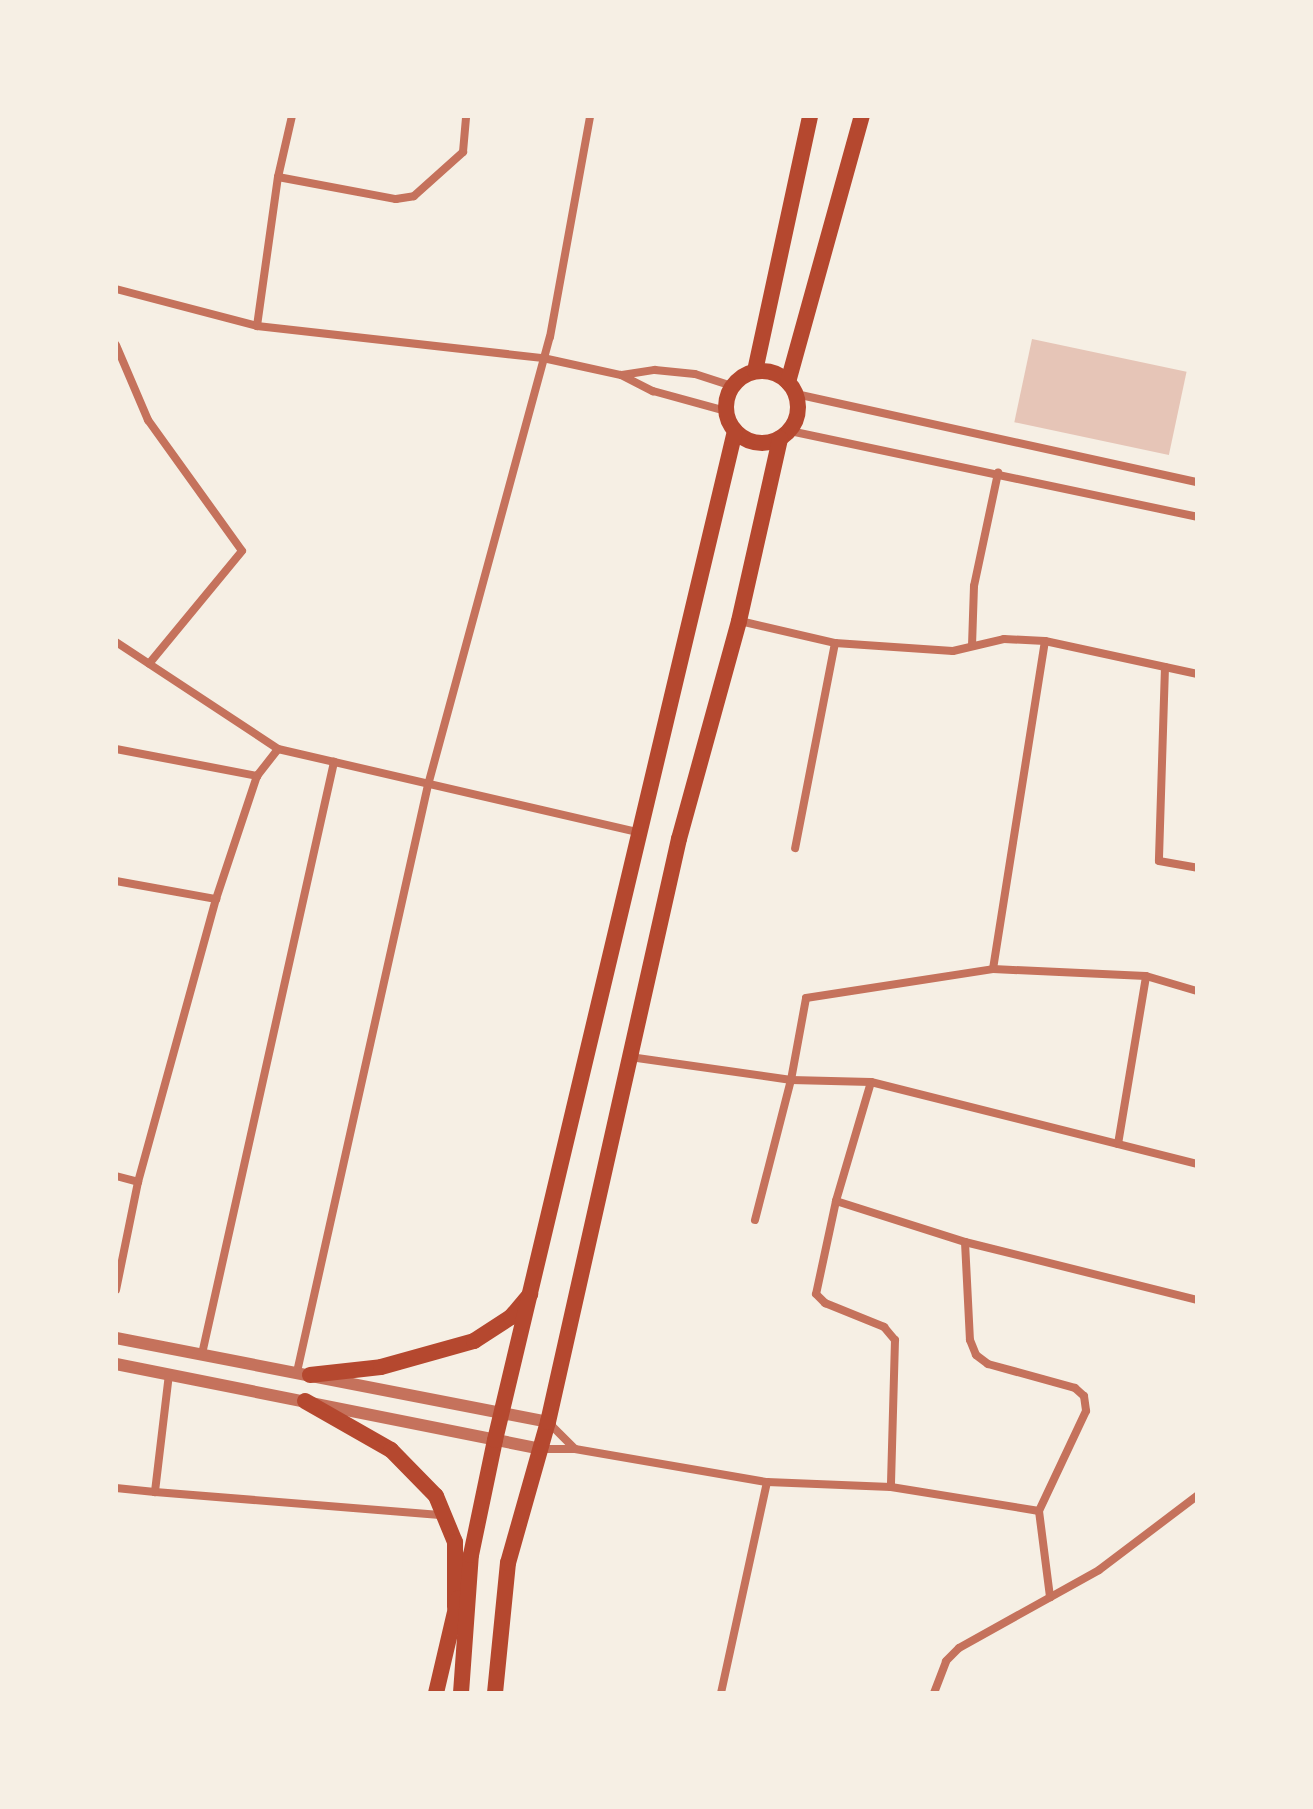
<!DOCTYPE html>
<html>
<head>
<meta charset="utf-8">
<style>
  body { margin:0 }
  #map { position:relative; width:1313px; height:1809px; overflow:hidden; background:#f6efe4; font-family:"Titillium Web",sans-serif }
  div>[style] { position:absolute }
  .building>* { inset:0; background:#e6c5b7; transform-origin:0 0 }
  .minor>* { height:8px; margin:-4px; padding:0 4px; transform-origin:4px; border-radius:4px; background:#c5725c }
  .tertiary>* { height:12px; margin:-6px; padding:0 6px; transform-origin:6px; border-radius:6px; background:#c5725c }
  .primary>* { height:16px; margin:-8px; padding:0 8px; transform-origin:8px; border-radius:8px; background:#b5482f }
  .trunk>* { height:16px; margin:-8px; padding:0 8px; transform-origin:8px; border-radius:8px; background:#b5482f }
  .trunk>.ring { margin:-8px; padding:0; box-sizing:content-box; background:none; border:16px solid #b5482f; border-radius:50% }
  span { translate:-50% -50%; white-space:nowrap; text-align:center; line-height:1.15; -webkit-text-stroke:6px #f6efe4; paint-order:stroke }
  .frame { position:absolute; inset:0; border:118px solid #f6efe4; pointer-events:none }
</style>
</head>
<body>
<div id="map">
  <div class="building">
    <div style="left:1032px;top:339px;width:158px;height:85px;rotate:12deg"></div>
  </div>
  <div class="minor">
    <div style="left:278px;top:177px;width:63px;rotate:-77.1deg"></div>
    <div style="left:116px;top:289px;width:146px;rotate:14.7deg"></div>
    <div style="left:257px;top:326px;width:288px;rotate:6.4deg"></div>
    <div style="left:543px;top:358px;width:80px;rotate:12.3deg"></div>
    <div style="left:621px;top:375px;width:36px;rotate:27deg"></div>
    <div style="left:653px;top:391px;width:76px;rotate:15.3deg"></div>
    <div style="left:257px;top:326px;width:150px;rotate:-82deg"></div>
    <div style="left:278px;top:177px;width:120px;rotate:10.6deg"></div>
    <div style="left:396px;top:199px;width:18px;rotate:-9deg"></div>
    <div style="left:414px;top:196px;width:66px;rotate:-41.9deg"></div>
    <div style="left:463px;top:152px;width:36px;rotate:-85deg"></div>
    <div style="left:116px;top:345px;width:82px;rotate:66.9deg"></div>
    <div style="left:148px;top:420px;width:161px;rotate:54.3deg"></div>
    <div style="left:242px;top:551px;width:146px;rotate:129.5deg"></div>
    <div style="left:622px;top:375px;width:33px;rotate:-9deg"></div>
    <div style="left:655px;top:370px;width:40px;rotate:5.7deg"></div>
    <div style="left:695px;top:374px;width:39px;rotate:18deg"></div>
    <div style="left:796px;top:394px;width:411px;rotate:12.4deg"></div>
    <div style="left:790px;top:431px;width:416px;rotate:11.9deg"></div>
    <div style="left:740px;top:621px;width:98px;rotate:13deg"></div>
    <div style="left:835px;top:643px;width:209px;rotate:101deg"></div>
    <div style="left:116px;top:642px;width:194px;rotate:33.4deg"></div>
    <div style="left:278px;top:749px;width:368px;rotate:13deg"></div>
    <div style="left:835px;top:643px;width:118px;rotate:3.9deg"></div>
    <div style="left:953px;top:651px;width:52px;rotate:-13.2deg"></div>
    <div style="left:1004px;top:639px;width:41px;rotate:2.8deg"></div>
    <div style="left:1045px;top:641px;width:156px;rotate:12.2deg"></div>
    <div style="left:972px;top:646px;width:60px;rotate:-88.1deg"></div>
    <div style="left:974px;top:586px;width:116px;rotate:-78deg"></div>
    <div style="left:1165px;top:667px;width:194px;rotate:91.8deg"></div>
    <div style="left:1159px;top:861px;width:39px;rotate:10deg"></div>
    <div style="left:116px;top:749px;width:144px;rotate:10.8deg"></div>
    <div style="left:116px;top:881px;width:102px;rotate:10.2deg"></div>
    <div style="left:993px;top:969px;width:332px;rotate:-81deg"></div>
    <div style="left:630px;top:1057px;width:163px;rotate:8.1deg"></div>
    <div style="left:791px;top:1080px;width:80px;rotate:1.4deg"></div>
    <div style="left:871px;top:1082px;width:336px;rotate:14.1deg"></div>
    <div style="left:871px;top:1082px;width:124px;rotate:106.4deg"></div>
    <div style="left:836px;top:1201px;width:95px;rotate:102.1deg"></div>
    <div style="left:816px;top:1294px;width:13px;rotate:45deg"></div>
    <div style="left:825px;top:1303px;width:64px;rotate:22.1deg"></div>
    <div style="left:884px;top:1327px;width:17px;rotate:50deg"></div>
    <div style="left:895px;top:1340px;width:147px;rotate:91.6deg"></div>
    <div style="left:1118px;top:1144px;width:170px;rotate:-80.5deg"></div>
    <div style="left:116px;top:1176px;width:23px;rotate:15deg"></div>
    <div style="left:138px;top:1182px;width:110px;rotate:101.5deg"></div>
    <div style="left:138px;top:1182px;width:294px;rotate:-74.6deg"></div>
    <div style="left:216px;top:899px;width:130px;rotate:-71.6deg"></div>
    <div style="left:257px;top:776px;width:34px;rotate:-52deg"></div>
    <div style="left:836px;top:1201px;width:135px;rotate:17.6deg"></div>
    <div style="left:965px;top:1242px;width:239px;rotate:14deg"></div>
    <div style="left:755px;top:1220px;width:145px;rotate:-75.6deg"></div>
    <div style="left:791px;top:1080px;width:83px;rotate:-79.6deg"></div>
    <div style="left:806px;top:998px;width:189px;rotate:-8.8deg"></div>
    <div style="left:993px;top:969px;width:153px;rotate:2.6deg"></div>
    <div style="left:1146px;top:976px;width:53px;rotate:16.4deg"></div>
    <div style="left:965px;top:1242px;width:98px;rotate:87.1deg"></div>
    <div style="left:970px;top:1340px;width:16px;rotate:68deg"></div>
    <div style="left:976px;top:1355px;width:15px;rotate:37deg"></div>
    <div style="left:988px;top:1364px;width:90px;rotate:15.4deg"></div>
    <div style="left:1075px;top:1388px;width:12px;rotate:42deg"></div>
    <div style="left:1084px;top:1396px;width:15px;rotate:82deg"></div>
    <div style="left:1086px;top:1411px;width:110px;rotate:115.2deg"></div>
    <div style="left:1039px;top:1511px;width:87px;rotate:82.7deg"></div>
    <div style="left:202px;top:1354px;width:607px;rotate:-77.43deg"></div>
    <div style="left:297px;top:1372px;width:601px;rotate:-77.42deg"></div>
    <div style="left:428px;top:785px;width:464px;rotate:-74.8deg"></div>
    <div style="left:550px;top:337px;width:225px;rotate:-79.7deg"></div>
    <div style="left:169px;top:1374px;width:119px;rotate:96.8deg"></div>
    <div style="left:155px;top:1492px;width:289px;rotate:4.6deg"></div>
    <div style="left:548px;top:1422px;width:38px;rotate:45deg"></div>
    <div style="left:541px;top:1449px;width:34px"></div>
    <div style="left:575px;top:1449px;width:195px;rotate:9.8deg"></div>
    <div style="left:767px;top:1482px;width:124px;rotate:2.3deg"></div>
    <div style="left:891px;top:1487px;width:150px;rotate:9.2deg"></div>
    <div style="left:116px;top:1488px;width:39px;rotate:6deg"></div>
    <div style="left:721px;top:1693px;width:216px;rotate:-77.7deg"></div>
    <div style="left:934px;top:1693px;width:34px;rotate:-69deg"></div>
    <div style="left:946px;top:1661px;width:18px;rotate:-45deg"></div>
    <div style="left:959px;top:1648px;width:160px;rotate:-29.1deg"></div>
    <div style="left:1099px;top:1570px;width:123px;rotate:-37.1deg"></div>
  </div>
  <div class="tertiary">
    <div style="left:116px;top:1338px;width:440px;rotate:11deg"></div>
    <div style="left:116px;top:1364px;width:433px;rotate:11.3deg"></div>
  </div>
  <div class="primary">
    <div style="left:305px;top:1401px;width:99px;rotate:29.7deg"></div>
    <div style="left:391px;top:1450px;width:64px;rotate:45.6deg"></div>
    <div style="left:436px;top:1496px;width:50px;rotate:67.6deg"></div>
    <div style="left:455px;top:1542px;width:65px;rotate:90deg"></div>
    <div style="left:436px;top:1693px;width:97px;rotate:-76.8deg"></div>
  </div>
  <div class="trunk">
    <div class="ring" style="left:726px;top:371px;width:56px;height:56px"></div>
    <div style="left:755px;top:371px;width:261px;rotate:-77.8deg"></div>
    <div style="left:788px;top:382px;width:276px;rotate:-74.5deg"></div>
    <div style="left:310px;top:1375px;width:71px;rotate:-6.4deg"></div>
    <div style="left:381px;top:1367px;width:97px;rotate:-15.6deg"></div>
    <div style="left:474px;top:1341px;width:44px;rotate:-33deg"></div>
    <div style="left:511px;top:1317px;width:30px;rotate:-50deg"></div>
    <div style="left:461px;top:1693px;width:138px;rotate:-85.9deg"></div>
    <div style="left:471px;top:1555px;width:117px;rotate:-78.2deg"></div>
    <div style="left:495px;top:1440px;width:1037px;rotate:-76.62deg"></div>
    <div style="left:495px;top:1693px;width:131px;rotate:-84.3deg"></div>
    <div style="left:508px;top:1563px;width:147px;rotate:-74.2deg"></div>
    <div style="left:548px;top:1422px;width:598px;rotate:-77.34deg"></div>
    <div style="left:679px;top:839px;width:226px;rotate:-74.6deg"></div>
    <div style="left:739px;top:621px;width:187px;rotate:-77.3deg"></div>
  </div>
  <div class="frame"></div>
</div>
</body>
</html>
